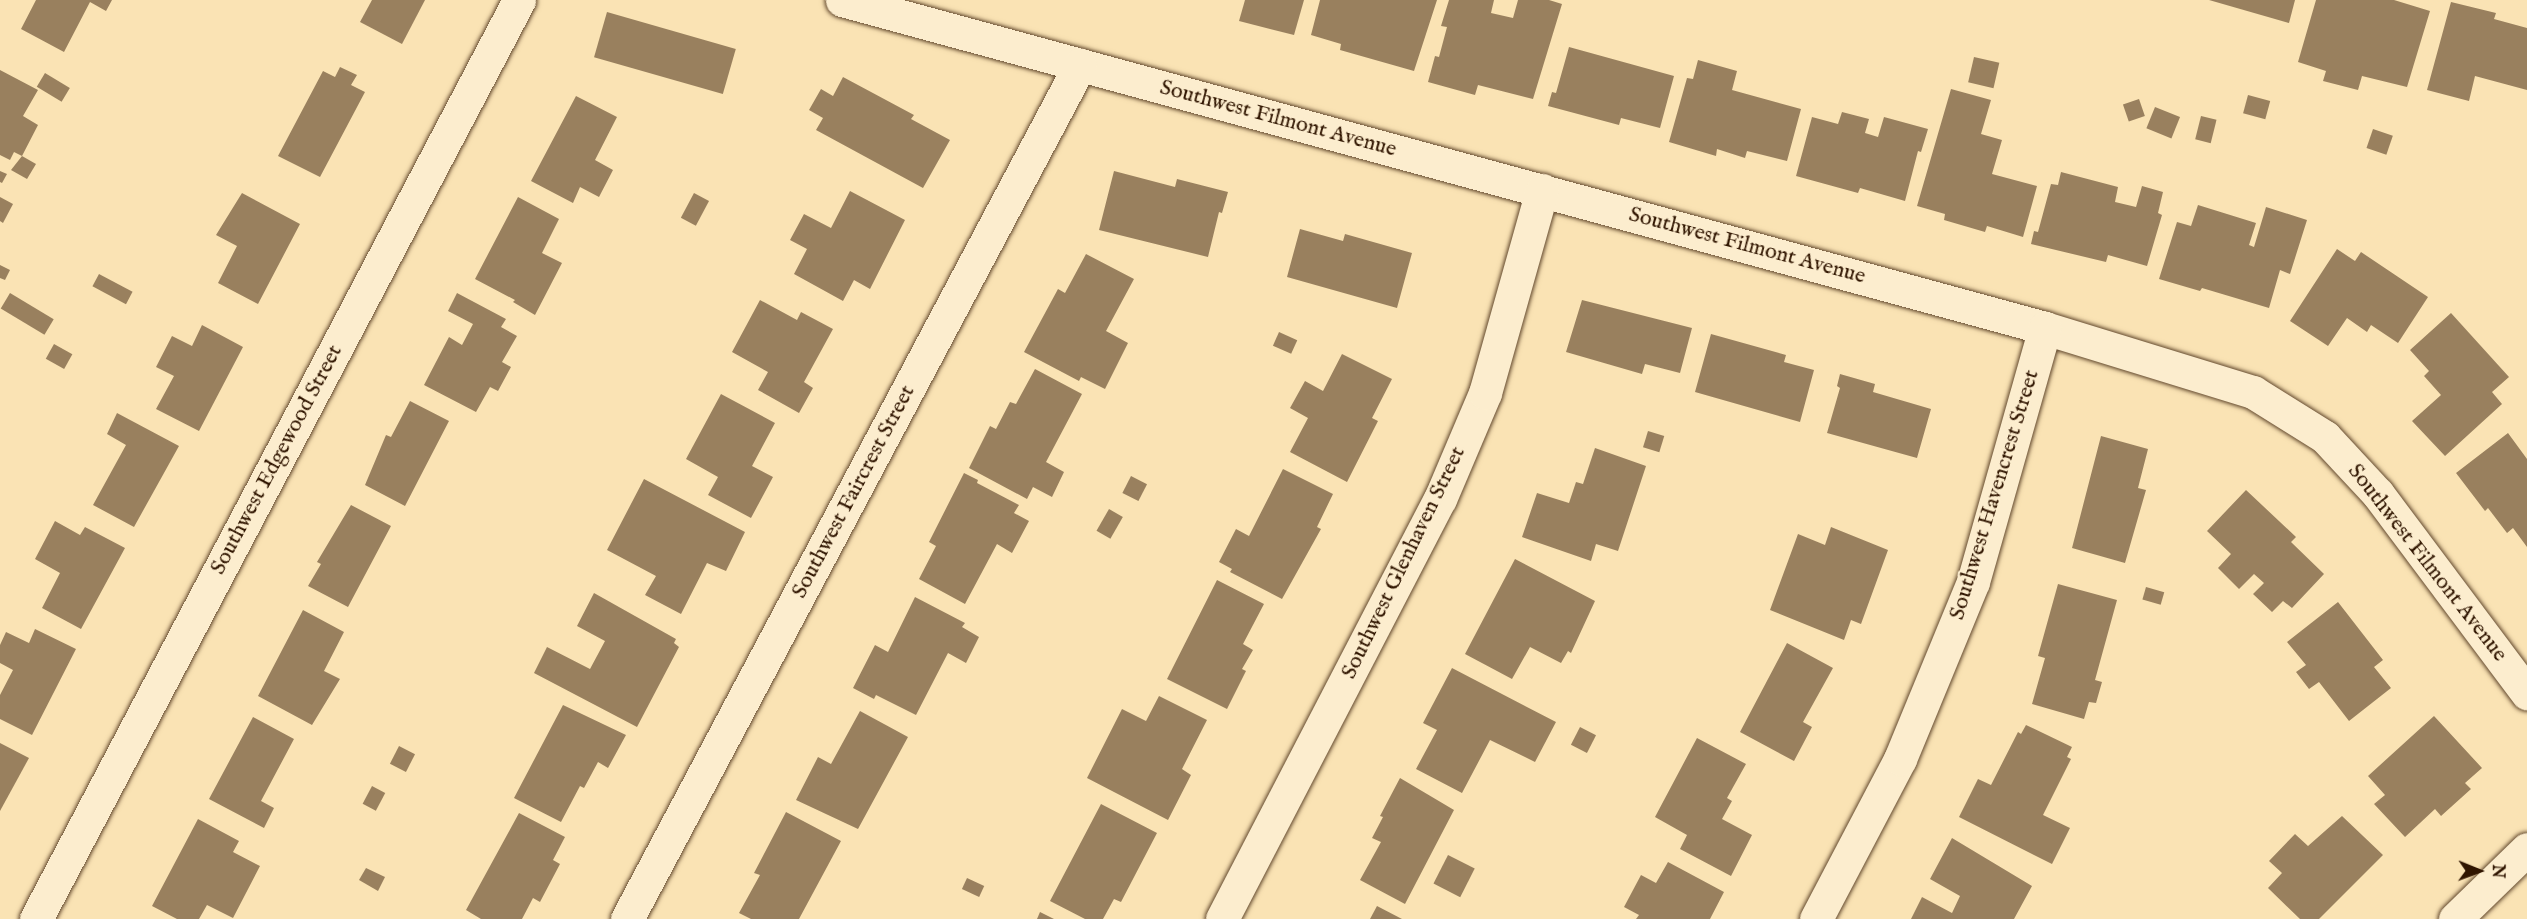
<!DOCTYPE html>
<html>
<head>
<meta charset="utf-8">
<style>
  body { margin:0 }
  #map { position:relative; width:2527px; height:919px; overflow:hidden; background:#fae3b4; font-family:"IM FELL English",serif }
  div>[style] { position:absolute }
  .building>* { inset:0; background:#99805e; transform-origin:0 0 }
  .roads { filter:drop-shadow(0 0 2px #62482d) drop-shadow(0 0 2px #62482d) }
  .minor>* { height:33px; margin:-16.5px; padding:0 16.5px; transform-origin:16.5px; border-radius:16.5px; background:#fcedce }
  span { translate:-50% -50%; white-space:nowrap; text-align:center; line-height:1.15; -webkit-text-stroke:4.5px #fcedce; paint-order:stroke }
  .street-label { font-size:22px; color:#301500 }
  .north { position:absolute; left:2449px; top:841px; width:60px; height:60px; -webkit-text-stroke:4px #fcedce; paint-order:stroke; rotate:91deg; font-size:16px; font-weight:700; line-height:24px; text-align:center; color:#301500 }
  .north::after { content:''; display:block; margin:auto; width:21px; height:27px; background:#301500; clip-path:polygon(50% 0,100% 100%,50% 72%,0 100%) }
</style>
</head>
<body>
<div id="map">
  <div class="building">
    <div style="clip-path:polygon(36px 0,112px 0,106px 11px,90px 2px,64px 52px,21px 29px)"></div>
    <div style="clip-path:polygon(372px 0,425px 0,402px 44px,360px 22px)"></div>
    <div style="clip-path:polygon(1245px 0,1304px 0,1294px 35px,1239px 21px)"></div>
    <div style="clip-path:polygon(1320px 0,1437px 0,1414px 71px,1340px 50px,1341px 44px,1311px 35px)"></div>
    <div style="clip-path:polygon(1449px 0,1494px 0,1491px 13px,1513px 18px,1518px 0,1549px 0,1562px 4px,1533px 99px,1478px 85px,1475px 95px,1428px 82px,1435px 56px,1439px 57px,1447px 27px,1441px 26px)"></div>
    <div style="clip-path:polygon(2209px 0,2295px 0,2289px 23px)"></div>
    <div style="clip-path:polygon(2316px 0,2394px 0,2430px 11px,2407px 87px,2362px 76px,2358px 90px,2323px 81px,2326px 71px,2298px 62px)"></div>
    <div style="clip-path:polygon(2451px 2px,2496px 13px,2494px 19px,2527px 28px,2527px 90px,2475px 76px,2469px 101px,2427px 90px)"></div>
    <div style="left:607px;top:12px;width:134px;height:47px;rotate:16deg"></div>
    <div style="clip-path:polygon(1569px 47px,1674px 76px,1660px 128px,1621px 118px,1619px 125px,1548px 106px,1552px 92px,1556px 93px)"></div>
    <div style="left:1974px;top:57px;width:26px;height:26px;rotate:13deg"></div>
    <div style="clip-path:polygon(1698px 60px,1737px 71px,1732px 90px,1801px 109px,1787px 161px,1747px 151px,1745px 158px,1717px 149px,1716px 156px,1669px 142px,1687px 78px,1693px 79px)"></div>
    <div style="clip-path:polygon(340px 67px,357px 75px,351px 85px,365px 92px,320px 177px,278px 156px,323px 71px,335px 77px)"></div>
    <div style="clip-path:polygon(0 70px,38px 90px,23px 116px,38px 125px,22px 156px,14px 152px,10px 160px,0 155px)"></div>
    <div style="left:45px;top:73px;width:29px;height:16px;rotate:31deg"></div>
    <div style="clip-path:polygon(843px 77px,914px 115px,911px 119px,950px 140px,923px 188px,816px 130px,823px 118px,809px 110px,821px 89px,833px 96px)"></div>
    <div style="clip-path:polygon(1951px 89px,1991px 100px,1981px 134px,2002px 140px,1992px 174px,2037px 186px,2023px 237px,1987px 226px,1985px 232px,1944px 220px,1945px 214px,1917px 206px)"></div>
    <div style="left:2248px;top:95px;width:23px;height:19px;rotate:15deg"></div>
    <div style="clip-path:polygon(576px 96px,617px 117px,595px 160px,613px 170px,599px 197px,580px 187px,573px 203px,531px 181px)"></div>
    <div style="left:2139px;top:99px;width:18px;height:17px;rotate:71deg"></div>
    <div style="left:2155px;top:107px;width:27px;height:23px;rotate:22deg"></div>
    <div style="clip-path:polygon(1842px 112px,1869px 119px,1865px 133px,1878px 137px,1884px 117px,1928px 129px,1921px 152px,1918px 151px,1905px 201px,1860px 188px,1858px 193px,1796px 176px,1812px 117px,1838px 124px)"></div>
    <div style="left:2201px;top:116px;width:16px;height:24px;rotate:14deg"></div>
    <div style="left:2373px;top:129px;width:21px;height:20px;rotate:19deg"></div>
    <div style="clip-path:polygon(22px 156px,36px 164px,27px 179px,11px 170px)"></div>
    <div style="clip-path:polygon(0 171px,7px 174px,2px 183px,0 182px)"></div>
    <div style="clip-path:polygon(1114px 171px,1175px 187px,1177px 179px,1228px 192px,1222px 213px,1219px 212px,1208px 257px,1099px 230px)"></div>
    <div style="clip-path:polygon(2061px 172px,2118px 187px,2115px 202px,2136px 207px,2142px 186px,2163px 192px,2158px 213px,2162px 215px,2147px 266px,2108px 255px,2106px 262px,2031px 244px,2034px 231px,2038px 232px,2051px 184px,2058px 185px)"></div>
    <div style="clip-path:polygon(850px 191px,905px 220px,870px 289px,854px 280px,843px 301px,794px 274px,807px 249px,790px 240px,804px 214px,831px 228px)"></div>
    <div style="clip-path:polygon(242px 193px,300px 224px,258px 304px,218px 283px,237px 246px,216px 235px)"></div>
    <div style="left:694px;top:193px;width:17px;height:28px;rotate:28deg"></div>
    <div style="clip-path:polygon(0 197px,13px 204px,3px 223px,0 221px)"></div>
    <div style="clip-path:polygon(518px 197px,559px 219px,542px 253px,562px 263px,535px 315px,513px 302px,515px 300px,475px 279px)"></div>
    <div style="clip-path:polygon(2198px 205px,2256px 223px,2249px 245px,2254px 247px,2266px 207px,2307px 220px,2290px 274px,2280px 270px,2269px 308px,2202px 288px,2200px 291px,2159px 279px,2177px 222px,2191px 226px)"></div>
    <div style="clip-path:polygon(1300px 229px,1343px 241px,1345px 234px,1412px 253px,1397px 308px,1287px 277px)"></div>
    <div style="clip-path:polygon(2337px 249px,2355px 261px,2361px 252px,2428px 297px,2398px 343px,2371px 325px,2367px 332px,2347px 318px,2328px 346px,2290px 321px)"></div>
    <div style="clip-path:polygon(1086px 254px,1134px 279px,1106px 331px,1128px 343px,1105px 389px,1081px 377px,1079px 381px,1024px 352px,1058px 289px,1065px 293px)"></div>
    <div style="clip-path:polygon(0 265px,10px 270px,5px 280px,0 278px)"></div>
    <div style="left:99px;top:274px;width:38px;height:14px;rotate:28deg"></div>
    <div style="left:10px;top:293px;width:51px;height:18px;rotate:31deg"></div>
    <div style="clip-path:polygon(457px 293px,506px 319px,501px 327px,517px 336px,502px 362px,511px 367px,498px 391px,490px 387px,476px 412px,424px 385px,449px 337px,462px 345px,473px 324px,448px 311px)"></div>
    <div style="clip-path:polygon(760px 300px,797px 320px,801px 312px,833px 329px,804px 382px,813px 388px,799px 413px,758px 390px,768px 372px,732px 352px)"></div>
    <div style="clip-path:polygon(1582px 300px,1692px 328px,1680px 373px,1645px 364px,1642px 374px,1566px 352px)"></div>
    <div style="clip-path:polygon(2451px 313px,2509px 377px,2492px 392px,2502px 404px,2445px 456px,2412px 421px,2441px 395px,2424px 376px,2429px 371px,2410px 350px)"></div>
    <div style="clip-path:polygon(202px 325px,243px 347px,199px 431px,156px 409px,174px 376px,156px 367px,172px 336px,192px 346px)"></div>
    <div style="left:1279px;top:332px;width:20px;height:15px;rotate:24deg"></div>
    <div style="clip-path:polygon(1711px 334px,1786px 355px,1784px 362px,1814px 370px,1800px 422px,1695px 392px)"></div>
    <div style="left:54px;top:344px;width:21px;height:17px;rotate:29deg"></div>
    <div style="clip-path:polygon(1342px 354px,1392px 379px,1372px 418px,1378px 421px,1347px 482px,1290px 452px,1308px 418px,1290px 408px,1305px 381px,1323px 391px)"></div>
    <div style="clip-path:polygon(1035px 369px,1082px 394px,1046px 462px,1064px 472px,1052px 497px,1033px 487px,1027px 499px,969px 468px,990px 426px,996px 429px,1010px 402px,1016px 404px)"></div>
    <div style="clip-path:polygon(1840px 374px,1875px 384px,1873px 392px,1931px 409px,1917px 458px,1827px 433px,1840px 388px,1837px 386px)"></div>
    <div style="clip-path:polygon(721px 394px,775px 423px,752px 466px,773px 477px,751px 518px,708px 495px,718px 477px,686px 459px)"></div>
    <div style="clip-path:polygon(410px 401px,449px 421px,405px 506px,365px 485px,386px 435px,391px 437px)"></div>
    <div style="clip-path:polygon(117px 413px,179px 446px,134px 527px,93px 505px,126px 445px,107px 434px)"></div>
    <div style="left:1648px;top:431px;width:17px;height:17px;rotate:17deg"></div>
    <div style="clip-path:polygon(2508px 433px,2527px 459px,2527px 547px,2513px 528px,2507px 533px,2488px 508px,2485px 511px,2456px 473px)"></div>
    <div style="clip-path:polygon(2101px 436px,2148px 449px,2138px 488px,2146px 490px,2125px 563px,2072px 548px)"></div>
    <div style="clip-path:polygon(1595px 448px,1646px 466px,1618px 551px,1596px 544px,1591px 561px,1522px 537px,1537px 493px,1569px 503px,1576px 482px,1583px 484px)"></div>
    <div style="clip-path:polygon(1283px 469px,1333px 494px,1317px 527px,1321px 529px,1282px 599px,1230px 572px,1232px 569px,1219px 562px,1236px 529px,1249px 536px)"></div>
    <div style="clip-path:polygon(964px 473px,978px 480px,977px 483px,1019px 505px,1014px 513px,1029px 521px,1012px 553px,997px 544px,965px 604px,919px 579px,936px 546px,929px 542px)"></div>
    <div style="left:1131px;top:476px;width:18px;height:19px;rotate:27deg"></div>
    <div style="clip-path:polygon(644px 479px,745px 532px,726px 571px,707px 563px,681px 614px,645px 595px,656px 576px,607px 550px)"></div>
    <div style="clip-path:polygon(2246px 490px,2296px 537px,2291px 542px,2324px 574px,2292px 608px,2283px 601px,2272px 612px,2253px 594px,2264px 583px,2254px 574px,2239px 589px,2218px 568px,2231px 554px,2207px 531px)"></div>
    <div style="clip-path:polygon(351px 505px,391px 526px,348px 607px,308px 586px,321px 564px,317px 562px)"></div>
    <div style="left:1109px;top:509px;width:16px;height:25px;rotate:30deg"></div>
    <div style="clip-path:polygon(55px 521px,80px 535px,85px 527px,125px 548px,81px 629px,42px 608px,60px 573px,35px 559px)"></div>
    <div style="clip-path:polygon(1831px 527px,1888px 550px,1861px 624px,1851px 620px,1844px 640px,1770px 610px,1798px 534px,1825px 545px)"></div>
    <div style="clip-path:polygon(1515px 559px,1595px 601px,1571px 653px,1568px 651px,1561px 663px,1530px 647px,1512px 679px,1465px 654px)"></div>
    <div style="clip-path:polygon(1217px 580px,1264px 604px,1243px 644px,1253px 650px,1242px 669px,1246px 671px,1227px 709px,1167px 679px)"></div>
    <div style="clip-path:polygon(2058px 584px,2117px 600px,2095px 680px,2102px 682px,2096px 703px,2089px 702px,2084px 719px,2032px 704px,2045px 658px,2038px 656px)"></div>
    <div style="left:2146px;top:587px;width:19px;height:13px;rotate:16deg"></div>
    <div style="clip-path:polygon(594px 593px,676px 639px,674px 643px,679px 647px,637px 727px,534px 673px,547px 647px,590px 669px,605px 641px,577px 626px)"></div>
    <div style="clip-path:polygon(915px 597px,965px 623px,962px 627px,979px 637px,966px 663px,948px 653px,916px 715px,876px 695px,874px 699px,853px 688px,875px 645px,888px 652px)"></div>
    <div style="clip-path:polygon(2338px 602px,2383px 660px,2374px 667px,2391px 688px,2349px 721px,2319px 682px,2309px 689px,2296px 672px,2306px 665px,2287px 642px)"></div>
    <div style="clip-path:polygon(303px 610px,344px 632px,324px 671px,340px 679px,312px 725px,258px 696px)"></div>
    <div style="clip-path:polygon(35px 629px,76px 649px,32px 735px,0 719px,0 695px,13px 670px,0 663px,0 645px,6px 632px,29px 643px)"></div>
    <div style="clip-path:polygon(1787px 643px,1833px 668px,1803px 722px,1812px 727px,1794px 761px,1740px 732px)"></div>
    <div style="clip-path:polygon(1452px 668px,1556px 722px,1535px 762px,1490px 740px,1462px 793px,1416px 769px,1437px 730px,1423px 723px)"></div>
    <div style="clip-path:polygon(1159px 696px,1207px 720px,1182px 769px,1191px 775px,1168px 820px,1087px 778px,1122px 709px,1146px 721px)"></div>
    <div style="clip-path:polygon(563px 705px,626px 735px,608px 768px,598px 762px,584px 788px,580px 786px,561px 822px,514px 798px)"></div>
    <div style="clip-path:polygon(860px 711px,908px 737px,858px 829px,796px 800px,818px 757px,831px 764px)"></div>
    <div style="clip-path:polygon(2434px 716px,2482px 768px,2465px 783px,2471px 789px,2441px 816px,2435px 809px,2405px 837px,2374px 804px,2385px 795px,2368px 776px)"></div>
    <div style="clip-path:polygon(253px 717px,294px 739px,261px 801px,274px 808px,264px 828px,209px 799px)"></div>
    <div style="clip-path:polygon(2026px 725px,2072px 747px,2067px 757px,2071px 759px,2043px 815px,2070px 828px,2052px 864px,1959px 817px,1978px 779px,1991px 785px,2018px 732px,2021px 734px)"></div>
    <div style="left:1580px;top:727px;width:18px;height:20px;rotate:27deg"></div>
    <div style="clip-path:polygon(1697px 738px,1746px 764px,1727px 798px,1732px 801px,1722px 819px,1752px 835px,1731px 876px,1680px 849px,1687px 835px,1655px 817px)"></div>
    <div style="clip-path:polygon(0 743px,29px 758px,0 811px)"></div>
    <div style="left:399px;top:746px;width:18px;height:20px;rotate:27deg"></div>
    <div style="clip-path:polygon(1400px 778px,1454px 810px,1405px 904px,1360px 880px,1381px 842px,1372px 838px,1383px 817px,1380px 816px)"></div>
    <div style="left:372px;top:786px;width:15px;height:20px;rotate:28deg"></div>
    <div style="clip-path:polygon(1101px 804px,1157px 833px,1121px 902px,1114px 899px,1103px 919px,1085px 919px,1050px 901px)"></div>
    <div style="clip-path:polygon(786px 812px,841px 841px,799px 919px,751px 919px,739px 913px,760px 875px,754px 873px)"></div>
    <div style="clip-path:polygon(519px 813px,565px 837px,553px 860px,560px 864px,540px 902px,533px 898px,522px 919px,481px 919px,466px 910px)"></div>
    <div style="clip-path:polygon(2342px 816px,2383px 855px,2319px 919px,2300px 919px,2268px 888px,2282px 873px,2269px 861px,2295px 834px,2308px 846px)"></div>
    <div style="clip-path:polygon(198px 819px,239px 841px,233px 852px,260px 866px,233px 918px,207px 905px,199px 919px,177px 919px,152px 906px)"></div>
    <div style="clip-path:polygon(1952px 838px,2032px 886px,2014px 919px,1911px 919px,1922px 897px,1952px 913px,1960px 896px,1930px 879px)"></div>
    <div style="left:1448px;top:855px;width:30px;height:32px;rotate:27deg"></div>
    <div style="clip-path:polygon(1668px 862px,1724px 892px,1710px 919px,1636px 919px,1639px 915px,1624px 907px,1641px 875px,1656px 883px)"></div>
    <div style="clip-path:polygon(366px 868px,385px 877px,378px 891px,359px 880px)"></div>
    <div style="left:967px;top:878px;width:19px;height:12px;rotate:25deg"></div>
    <div style="clip-path:polygon(1377px 906px,1402px 919px,1370px 919px)"></div>
    <div style="clip-path:polygon(1040px 912px,1054px 919px,1037px 919px)"></div>
  </div>
  <div class="roads">
    <div class="minor">
      <div style="left:842px;top:0;width:1247px;rotate:15.25deg"></div>
      <div style="left:2045px;top:328px;width:218px;rotate:17.1deg"></div>
      <div style="left:2253px;top:392px;width:85px;rotate:32deg"></div>
      <div style="left:2325px;top:437px;width:78px;rotate:47.1deg"></div>
      <div style="left:2378px;top:494px;width:249px;rotate:53.2deg"></div>
      <div style="left:36px;top:919px;width:1038px;rotate:-62.27deg"></div>
      <div style="left:627px;top:919px;width:967px;rotate:-62.06deg"></div>
      <div style="left:1222px;top:919px;width:473px;rotate:-62.6deg"></div>
      <div style="left:1440px;top:499px;width:115px;rotate:-67deg"></div>
      <div style="left:1485px;top:393px;width:211px;rotate:-74.3deg"></div>
      <div style="left:1816px;top:919px;width:181px;rotate:-62.3deg"></div>
      <div style="left:1900px;top:759px;width:191px;rotate:-67.6deg"></div>
      <div style="left:1973px;top:582px;width:264px;rotate:-74.2deg"></div>
      <div style="left:2455px;top:919px;width:100px;rotate:-44.2deg"></div>
    </div>
  </div>
  <div class="street-label">
    <span style="left:1278px;top:119px;rotate:15deg">Southwest Filmont Avenue</span>
    <span style="left:1747px;top:246px;rotate:15deg">Southwest Filmont Avenue</span>
    <span style="left:277px;top:460px;rotate:-62deg">Southwest Edgewood Street</span>
    <span style="left:854px;top:492px;rotate:-62deg">Southwest Faircrest Street</span>
    <span style="left:1995px;top:495px;rotate:-73deg">Southwest Havencrest Street</span>
    <span style="left:1404px;top:563px;rotate:-64deg">Southwest Glenhaven Street</span>
    <span style="left:2427px;top:563px;rotate:52deg">Southwest Filmont Avenue</span>
  </div>
  <div class="north">N</div>
</div>
</body>
</html>
